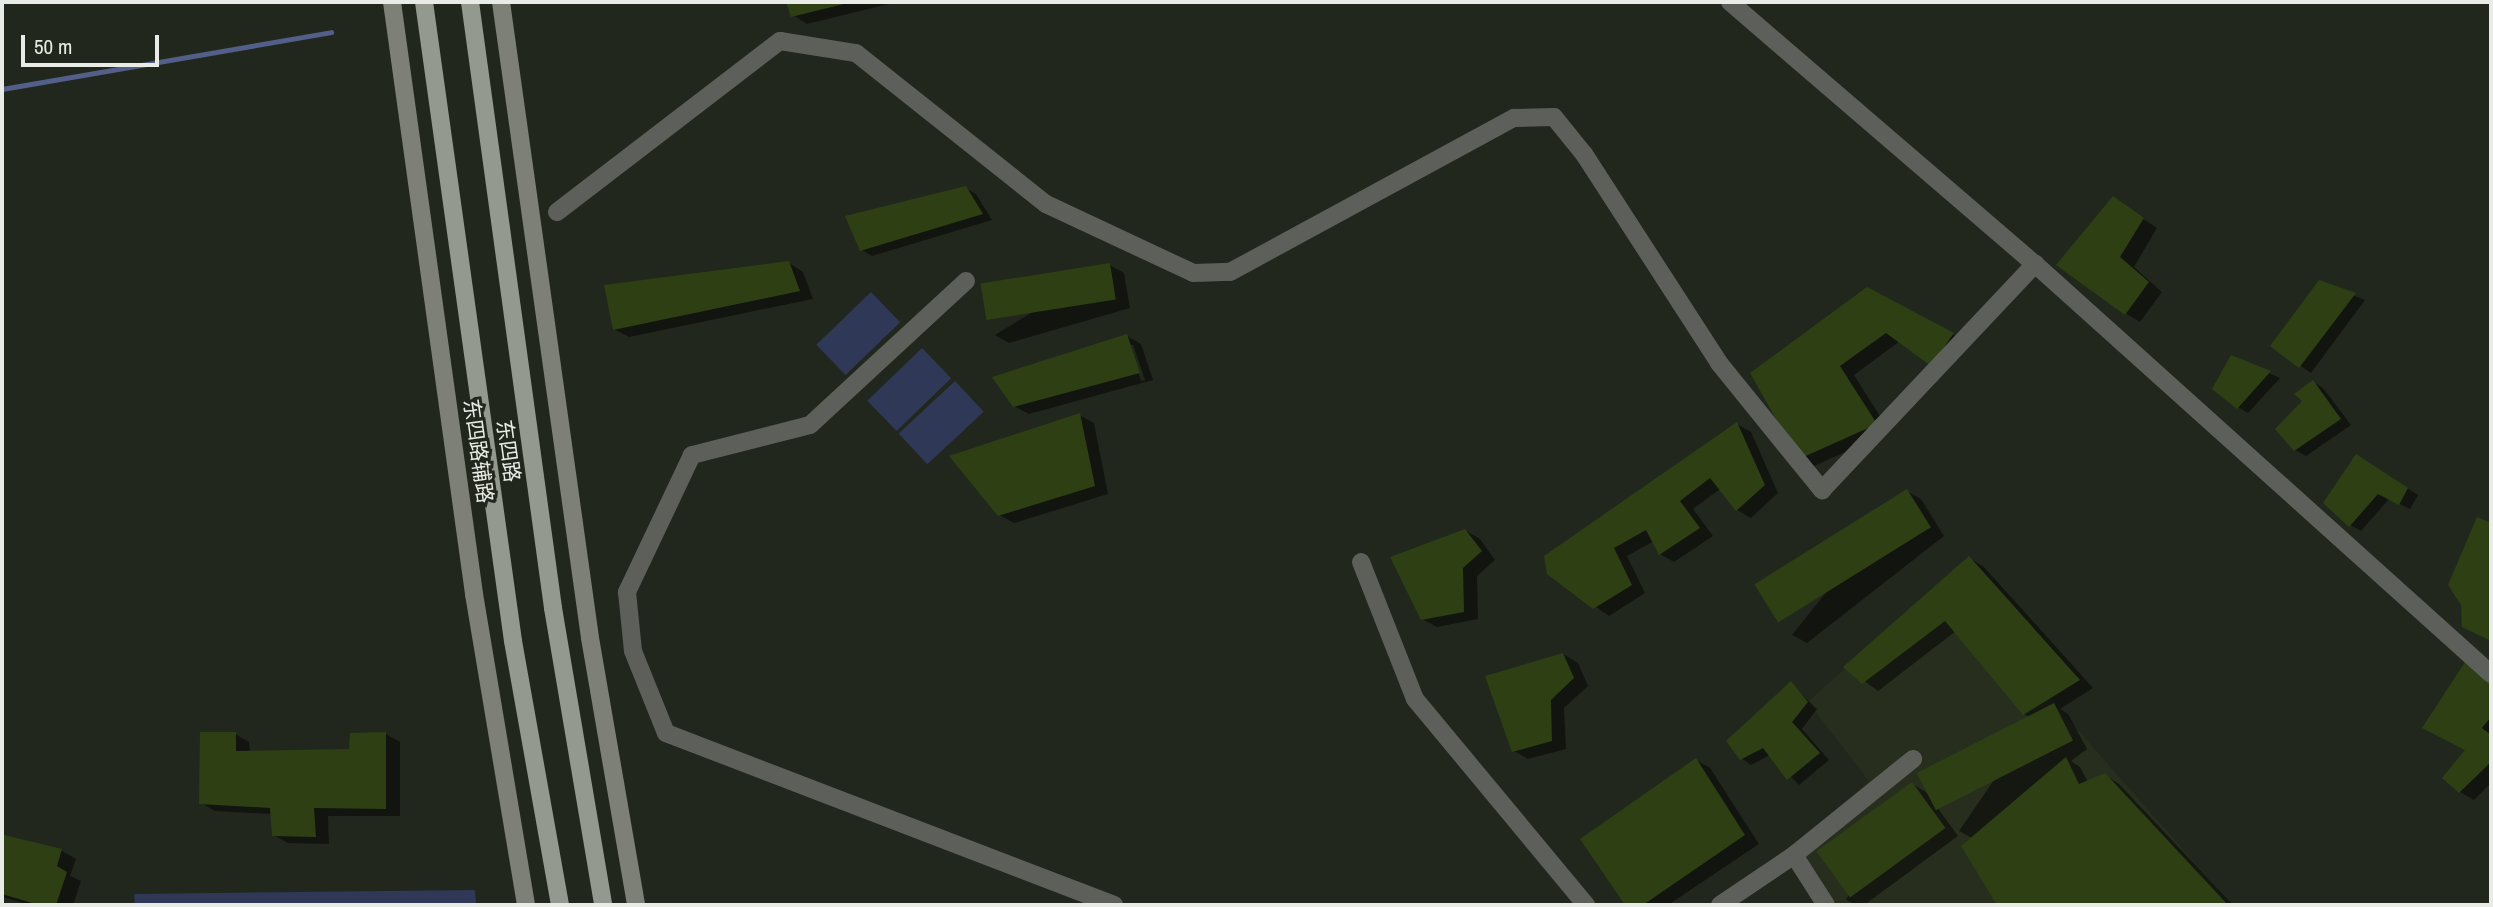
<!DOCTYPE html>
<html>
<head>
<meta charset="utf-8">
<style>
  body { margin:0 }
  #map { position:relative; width:2493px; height:907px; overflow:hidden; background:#22271d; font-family:"Archivo Narrow","Noto Sans SC",sans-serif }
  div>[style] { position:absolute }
  .built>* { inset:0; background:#272e1e }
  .green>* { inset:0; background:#2f3857; transform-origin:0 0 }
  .shadow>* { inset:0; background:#0007 }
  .stream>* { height:5px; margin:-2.5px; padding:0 2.5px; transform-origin:2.5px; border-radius:2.5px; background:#535e89 }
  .building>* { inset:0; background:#2e3f14; transform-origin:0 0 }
  .minor>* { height:18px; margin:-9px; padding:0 9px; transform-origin:9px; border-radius:9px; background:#5c5f5a }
  .secondary>* { height:18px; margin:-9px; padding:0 9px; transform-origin:9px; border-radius:9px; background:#7c8077 }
  .primary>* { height:18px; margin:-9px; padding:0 9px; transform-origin:9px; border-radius:9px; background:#93998e }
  span { translate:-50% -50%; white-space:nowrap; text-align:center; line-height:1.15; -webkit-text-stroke:6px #22271d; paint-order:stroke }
  .street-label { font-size:21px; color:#e9ece6 }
  .frame { position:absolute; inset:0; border:4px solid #e9ece6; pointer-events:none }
  .scale { position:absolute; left:21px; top:35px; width:138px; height:32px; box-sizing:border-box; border:4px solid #e9ece6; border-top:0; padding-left:9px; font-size:21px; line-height:24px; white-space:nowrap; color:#e9ece6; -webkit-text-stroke:5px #22271d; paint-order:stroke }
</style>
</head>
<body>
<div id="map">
  <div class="built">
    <div style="clip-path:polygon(1969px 556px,2054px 703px,2232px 905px,1825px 905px,1794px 855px,1869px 781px,1808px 702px)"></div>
  </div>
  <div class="green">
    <div style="left:871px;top:292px;width:42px;height:76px;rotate:46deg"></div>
    <div style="left:922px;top:348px;width:42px;height:76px;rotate:46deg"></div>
    <div style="left:955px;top:381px;width:42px;height:77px;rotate:47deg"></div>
    <div style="clip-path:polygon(475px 890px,476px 905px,135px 905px,134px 894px)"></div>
  </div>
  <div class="shadow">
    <div style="clip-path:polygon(788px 2px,897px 2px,807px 24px,793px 15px)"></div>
    <div style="clip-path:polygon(965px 188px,976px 194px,992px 220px,872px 256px,862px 250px)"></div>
    <div style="clip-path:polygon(2113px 199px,2157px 228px,2134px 267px,2162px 292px,2140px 322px,2125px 313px)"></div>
    <div style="clip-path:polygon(789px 263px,803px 272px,813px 299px,629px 337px,614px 329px)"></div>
    <div style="clip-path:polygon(1110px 265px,1124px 273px,1130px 308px,1009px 343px,995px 335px)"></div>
    <div style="clip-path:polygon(2320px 282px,2365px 300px,2311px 373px,2272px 346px)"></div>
    <div style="clip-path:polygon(1867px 289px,1967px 342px,1945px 373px,1900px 341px,1854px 375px,1890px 432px,1814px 466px,1800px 457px)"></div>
    <div style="clip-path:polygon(evenodd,1127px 336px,1141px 344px,1153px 380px,1029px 414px,1014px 406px,1127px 336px,1129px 345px,1133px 345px,1145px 380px,1141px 381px,1129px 345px)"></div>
    <div style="clip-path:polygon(2232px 357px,2280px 378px,2248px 413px,2238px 407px)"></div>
    <div style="clip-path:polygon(2313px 382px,2323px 388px,2351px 425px,2306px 456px,2295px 450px)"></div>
    <div style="clip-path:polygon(1079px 415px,1094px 423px,1108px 494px,1014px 523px,999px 515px)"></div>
    <div style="clip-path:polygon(1737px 424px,1751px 432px,1778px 493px,1751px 518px,1737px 510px,1720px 489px,1693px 509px,1713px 536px,1674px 562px,1660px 554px,1654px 541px,1627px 556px,1645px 593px,1609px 616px,1548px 573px)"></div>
    <div style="clip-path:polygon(2367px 462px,2418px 495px,2410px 509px,2389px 499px,2361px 531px,2350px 525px)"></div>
    <div style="clip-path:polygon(1907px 491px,1921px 499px,1944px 536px,1807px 643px,1792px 635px)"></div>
    <div style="clip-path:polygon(2478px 519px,2491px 525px,2491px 640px,2479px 634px)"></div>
    <div style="clip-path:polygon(1465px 530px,1480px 539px,1495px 560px,1477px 576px,1478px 619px,1437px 627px,1422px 619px)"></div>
    <div style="clip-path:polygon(1969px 558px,1983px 566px,2093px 688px,2060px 709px,2068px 714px,2087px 749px,2071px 761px,2080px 767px,2088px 782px,2105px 775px,2119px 784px,2233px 905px,1999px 905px,1963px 846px,1972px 838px,1959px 831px,2035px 720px,2024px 714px,1956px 631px,1878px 691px,1845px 667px)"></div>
    <div style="clip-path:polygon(1563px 654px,1578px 663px,1588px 686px,1564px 708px,1566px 749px,1528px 759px,1514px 751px)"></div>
    <div style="clip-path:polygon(2481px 670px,2491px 680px,2491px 783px,2474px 800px,2460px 792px)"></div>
    <div style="clip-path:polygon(1791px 684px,1817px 709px,1802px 729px,1829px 760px,1799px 785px,1770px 755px,1751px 765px,1741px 758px)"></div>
    <div style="clip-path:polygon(235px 734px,249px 742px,250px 753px,350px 751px,386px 734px,400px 742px,400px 816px,328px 816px,329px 844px,288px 843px,273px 835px,272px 814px,215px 811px,201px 803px)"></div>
    <div style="clip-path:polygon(1696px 760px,1710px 768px,1759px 844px,1668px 905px,1627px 905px,1582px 840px)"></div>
    <div style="clip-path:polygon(1912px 784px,1926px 792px,1958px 836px,1864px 905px,1856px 905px,1846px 900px)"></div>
    <div style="clip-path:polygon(5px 837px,62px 851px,76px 859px,70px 876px,81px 881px,73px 905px,30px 905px,2px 897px)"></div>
  </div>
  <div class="stream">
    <div style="left:2px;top:89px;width:334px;rotate:-9.8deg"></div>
  </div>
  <div class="building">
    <div style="clip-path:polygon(786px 2px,848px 2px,848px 3px,791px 17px)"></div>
    <div style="clip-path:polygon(966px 186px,983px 214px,860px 251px,845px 216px)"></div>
    <div style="clip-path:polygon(2113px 196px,2144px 218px,2120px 257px,2149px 282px,2125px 315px,2056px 265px)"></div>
    <div style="clip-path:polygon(789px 261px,800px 291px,613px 330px,604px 285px)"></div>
    <div style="left:1110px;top:263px;width:37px;height:131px;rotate:81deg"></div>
    <div style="clip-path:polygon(2319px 280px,2356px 293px,2299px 368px,2270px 346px)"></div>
    <div style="clip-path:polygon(1867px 287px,1954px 333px,1931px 366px,1886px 333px,1840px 366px,1877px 424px,1799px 459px,1750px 373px)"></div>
    <div style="clip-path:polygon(1127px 334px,1140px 373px,1013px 407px,992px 377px)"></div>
    <div style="clip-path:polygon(2231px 355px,2271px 371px,2237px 409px,2212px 389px)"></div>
    <div style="clip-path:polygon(2313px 380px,2341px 419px,2294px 451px,2275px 429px,2302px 401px,2294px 394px)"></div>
    <div style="clip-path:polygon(1080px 413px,1095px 486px,998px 516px,949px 456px)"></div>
    <div style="clip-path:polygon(1737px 422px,1765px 485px,1736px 511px,1710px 478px,1680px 501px,1700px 528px,1659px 555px,1646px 530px,1614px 548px,1632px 585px,1593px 609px,1547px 574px,1544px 556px)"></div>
    <div style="clip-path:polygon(2356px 454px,2408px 488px,2399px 505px,2378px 494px,2349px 527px,2323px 503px)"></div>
    <div style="left:1907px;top:489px;width:45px;height:180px;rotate:58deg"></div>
    <div style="clip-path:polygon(2477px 517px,2491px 523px,2489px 640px,2462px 627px,2461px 605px,2448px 585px)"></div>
    <div style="clip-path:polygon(1465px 529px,1482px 551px,1463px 568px,1464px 612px,1421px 620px,1390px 557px)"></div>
    <div style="clip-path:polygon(1969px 556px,2080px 680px,2023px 715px,1945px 621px,1862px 684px,1843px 667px)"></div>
    <div style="clip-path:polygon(1563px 653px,1574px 678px,1551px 700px,1552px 741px,1512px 752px,1485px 676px)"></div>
    <div style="clip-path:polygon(2467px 659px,2491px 684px,2491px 717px,2482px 728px,2491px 735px,2491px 762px,2459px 793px,2442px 778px,2465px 750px,2422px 728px)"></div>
    <div style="clip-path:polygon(1791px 681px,1808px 702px,1792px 722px,1820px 753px,1787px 780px,1763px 748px,1740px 760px,1726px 741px)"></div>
    <div style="left:2054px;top:703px;width:42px;height:154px;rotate:63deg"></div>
    <div style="clip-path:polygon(200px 732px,236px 732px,236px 751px,349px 749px,350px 733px,386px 732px,386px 809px,314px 808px,316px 837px,272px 836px,270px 808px,199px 804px)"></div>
    <div style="clip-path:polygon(2066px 757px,2079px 784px,2105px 773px,2228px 905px,1997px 905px,1961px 846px)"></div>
    <div style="clip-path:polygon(1696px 758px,1745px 835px,1643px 905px,1625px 905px,1580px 839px)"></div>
    <div style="left:1912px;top:782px;width:57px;height:118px;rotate:54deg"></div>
    <div style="clip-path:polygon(4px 835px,62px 849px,57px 866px,67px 872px,56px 905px,39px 905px,2px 894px)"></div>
  </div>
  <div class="minor">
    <div style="left:1730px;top:2px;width:402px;rotate:40.7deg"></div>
    <div style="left:2035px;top:264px;width:613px;rotate:41.96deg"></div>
    <div style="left:557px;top:212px;width:281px;rotate:-37.5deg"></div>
    <div style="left:780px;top:41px;width:77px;rotate:9deg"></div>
    <div style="left:856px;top:53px;width:243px;rotate:38.5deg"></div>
    <div style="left:1046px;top:204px;width:162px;rotate:25.1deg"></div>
    <div style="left:1193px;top:273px;width:37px;rotate:-2deg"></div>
    <div style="left:1230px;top:272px;width:323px;rotate:-28.5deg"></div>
    <div style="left:1514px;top:118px;width:40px;rotate:-1.4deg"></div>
    <div style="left:1554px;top:117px;width:48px;rotate:51deg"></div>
    <div style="left:1584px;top:154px;width:249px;rotate:57.1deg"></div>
    <div style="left:1719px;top:363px;width:164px;rotate:51deg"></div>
    <div style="left:1822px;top:490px;width:311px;rotate:-46.7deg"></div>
    <div style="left:966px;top:281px;width:212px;rotate:137.3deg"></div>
    <div style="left:810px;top:425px;width:122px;rotate:165.7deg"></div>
    <div style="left:692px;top:455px;width:152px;rotate:115.4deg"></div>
    <div style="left:627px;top:592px;width:59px;rotate:84.2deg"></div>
    <div style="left:633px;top:651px;width:88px;rotate:68.1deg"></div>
    <div style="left:666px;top:733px;width:480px;rotate:21deg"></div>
    <div style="left:1361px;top:562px;width:147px;rotate:68.5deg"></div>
    <div style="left:1415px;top:699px;width:268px;rotate:50.3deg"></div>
    <div style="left:1794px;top:855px;width:59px;rotate:57.4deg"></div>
    <div style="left:1720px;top:905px;width:89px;rotate:-34deg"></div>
    <div style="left:1794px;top:855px;width:153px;rotate:-38.9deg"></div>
  </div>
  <div class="secondary">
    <div style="left:392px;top:2px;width:598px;rotate:82.11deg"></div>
    <div style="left:474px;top:594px;width:315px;rotate:80.5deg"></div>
    <div style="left:501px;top:2px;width:642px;rotate:82.03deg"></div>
    <div style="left:590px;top:638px;width:271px;rotate:80.2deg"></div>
  </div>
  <div class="primary">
    <div style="left:424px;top:2px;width:645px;rotate:82.07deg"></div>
    <div style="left:513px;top:641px;width:268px;rotate:79.9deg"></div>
    <div style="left:470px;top:2px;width:612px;rotate:82.2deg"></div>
    <div style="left:553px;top:608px;width:301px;rotate:80.4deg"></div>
  </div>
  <div class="street-label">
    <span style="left:478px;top:451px;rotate:82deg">东四路辅路</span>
    <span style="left:508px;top:451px;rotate:82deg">东四路</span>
  </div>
  <div class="frame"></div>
  <div class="scale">50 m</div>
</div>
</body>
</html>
